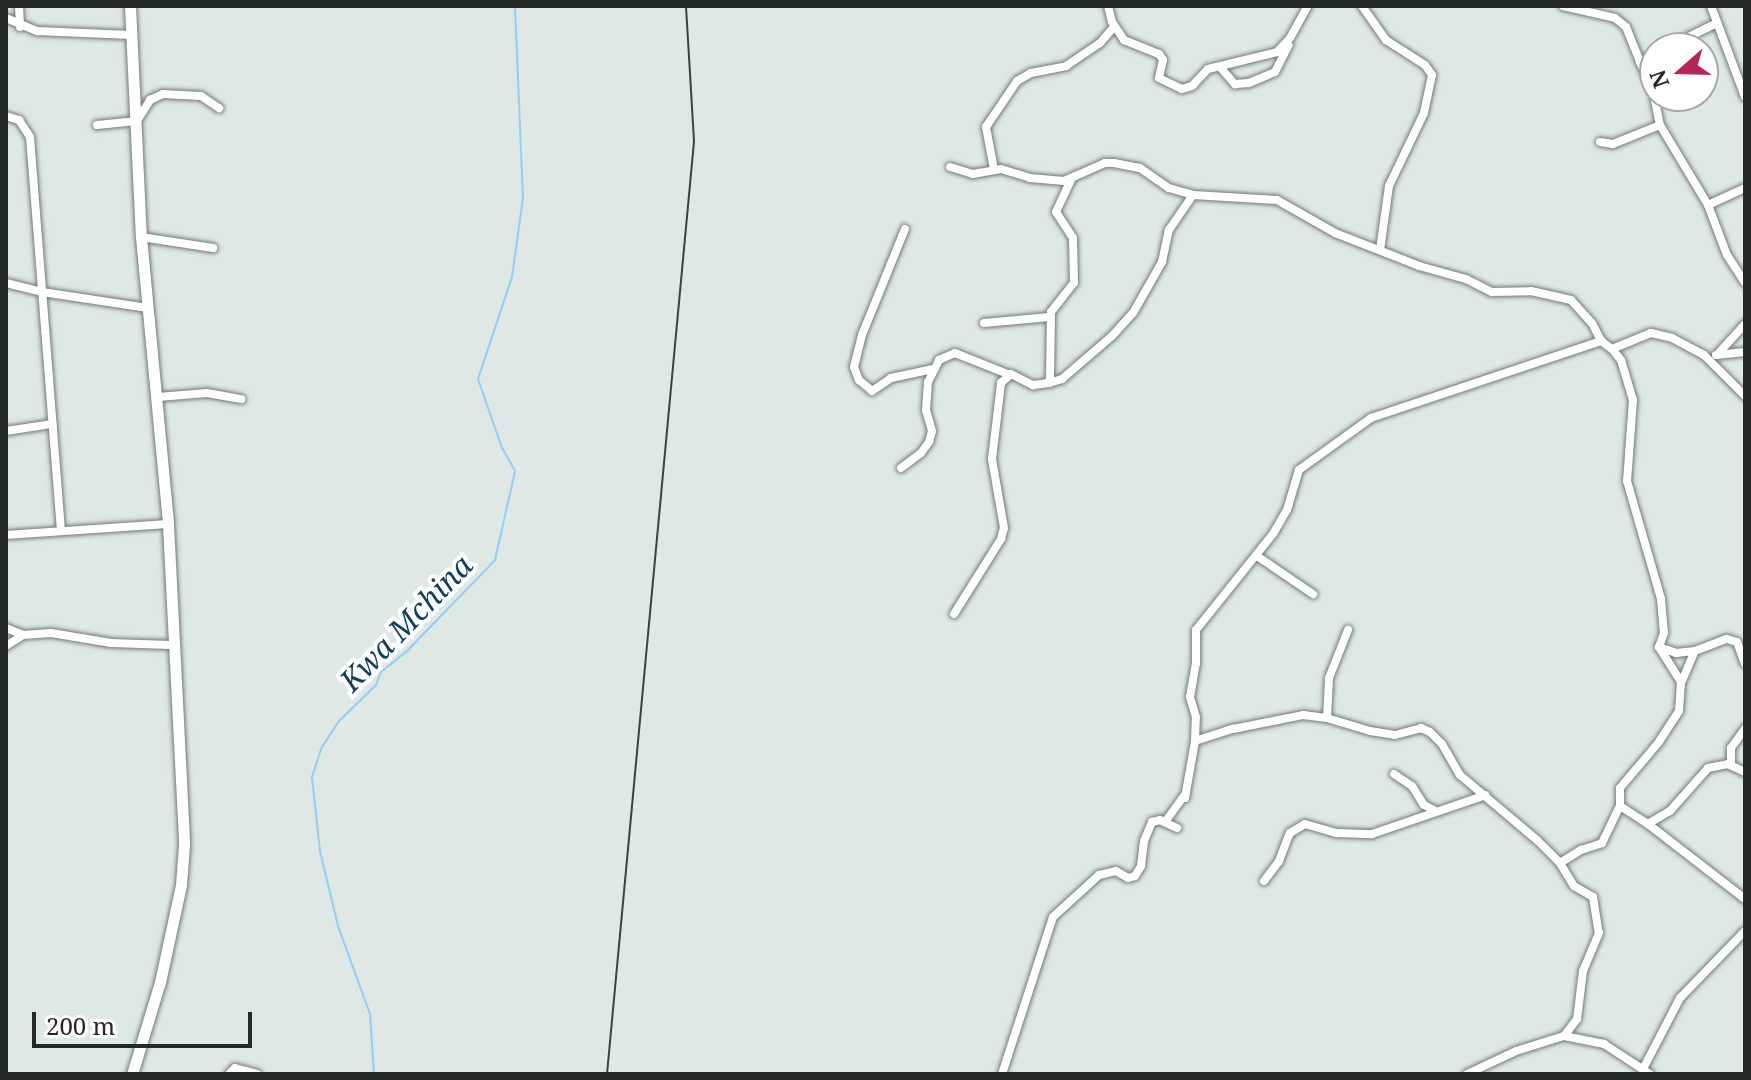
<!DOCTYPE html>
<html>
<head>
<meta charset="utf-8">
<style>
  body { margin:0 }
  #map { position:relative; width:1751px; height:1080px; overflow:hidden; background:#dee8e4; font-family:"Noto Serif",serif }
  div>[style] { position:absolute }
  .stream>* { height:2px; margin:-1px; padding:0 1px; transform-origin:1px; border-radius:1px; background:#96cdf1 }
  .roads { filter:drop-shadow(0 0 2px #717b77) drop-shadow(0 0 2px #717b77) }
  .minor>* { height:8px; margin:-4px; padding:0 4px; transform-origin:4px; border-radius:4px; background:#fff }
  .tertiary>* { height:11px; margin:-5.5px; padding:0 5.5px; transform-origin:5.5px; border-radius:5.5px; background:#fff }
  .rail>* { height:2px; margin:-1px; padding:0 1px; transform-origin:1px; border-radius:1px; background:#3d4140 }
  span { translate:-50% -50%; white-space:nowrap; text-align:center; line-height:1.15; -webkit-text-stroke:8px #fff; paint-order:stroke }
  .water-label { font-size:30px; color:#133e57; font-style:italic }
  .frame { position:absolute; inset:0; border:8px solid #242827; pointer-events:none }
  .north { position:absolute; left:1639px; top:32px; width:80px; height:80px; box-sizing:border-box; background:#fff; border:2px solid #a7a9a9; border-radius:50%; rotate:250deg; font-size:22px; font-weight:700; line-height:32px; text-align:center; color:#242827 }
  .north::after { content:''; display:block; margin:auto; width:28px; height:36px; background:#b52656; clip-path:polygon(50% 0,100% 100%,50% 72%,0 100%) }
  .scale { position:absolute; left:32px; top:1012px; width:220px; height:36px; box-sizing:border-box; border:4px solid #242827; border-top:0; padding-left:10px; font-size:24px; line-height:28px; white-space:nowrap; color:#242827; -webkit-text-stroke:6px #fff; paint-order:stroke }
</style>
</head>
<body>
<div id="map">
  <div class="stream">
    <div style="left:374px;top:1074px;width:60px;rotate:-93.8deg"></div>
    <div style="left:370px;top:1014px;width:94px;rotate:-110deg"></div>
    <div style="left:338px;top:926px;width:77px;rotate:-103.5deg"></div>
    <div style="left:320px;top:851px;width:74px;rotate:-96.2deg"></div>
    <div style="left:312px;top:777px;width:32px;rotate:-72deg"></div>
    <div style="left:322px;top:747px;width:30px;rotate:-57deg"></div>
    <div style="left:338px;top:722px;width:53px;rotate:-44.2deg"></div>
    <div style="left:376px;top:685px;width:14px;rotate:-69deg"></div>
    <div style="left:381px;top:672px;width:32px;rotate:-39deg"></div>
    <div style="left:406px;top:652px;width:128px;rotate:-45.9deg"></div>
    <div style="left:495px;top:560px;width:91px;rotate:-77.3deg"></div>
    <div style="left:515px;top:471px;width:26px;rotate:-119deg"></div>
    <div style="left:502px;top:448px;width:73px;rotate:-109.2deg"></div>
    <div style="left:478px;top:379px;width:108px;rotate:-71.6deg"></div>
    <div style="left:512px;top:277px;width:80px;rotate:-82.1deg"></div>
    <div style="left:523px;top:198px;width:192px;rotate:-92.4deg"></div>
  </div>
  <div class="roads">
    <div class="minor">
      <div style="left:19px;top:6px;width:21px;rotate:87deg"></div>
      <div style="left:1108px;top:6px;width:16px;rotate:76deg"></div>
      <div style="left:1112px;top:22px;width:22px;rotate:56deg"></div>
      <div style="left:1124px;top:40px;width:38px;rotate:22deg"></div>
      <div style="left:1159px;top:54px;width:7px;rotate:56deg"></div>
      <div style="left:1163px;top:60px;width:18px;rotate:103deg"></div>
      <div style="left:1159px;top:78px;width:25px;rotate:26deg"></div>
      <div style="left:1182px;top:89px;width:10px;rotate:-17deg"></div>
      <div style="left:1192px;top:86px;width:23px;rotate:-47deg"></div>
      <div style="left:1208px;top:69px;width:71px;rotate:-13.8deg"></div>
      <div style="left:1277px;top:52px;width:19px;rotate:-47deg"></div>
      <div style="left:1290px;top:38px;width:37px;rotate:-61deg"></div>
      <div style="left:1362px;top:6px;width:42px;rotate:54.8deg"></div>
      <div style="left:1386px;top:40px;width:46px;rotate:32.7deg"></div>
      <div style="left:1425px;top:65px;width:12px;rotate:55deg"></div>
      <div style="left:1432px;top:75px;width:39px;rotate:102deg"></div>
      <div style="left:1424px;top:113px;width:81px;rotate:115.6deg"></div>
      <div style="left:1389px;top:186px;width:65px;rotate:98deg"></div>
      <div style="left:1563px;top:6px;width:53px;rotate:13deg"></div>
      <div style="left:1615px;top:18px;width:14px;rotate:39deg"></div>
      <div style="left:1626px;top:27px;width:38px;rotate:68deg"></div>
      <div style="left:1711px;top:6px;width:97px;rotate:69.5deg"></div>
      <div style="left:6px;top:18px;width:34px;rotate:23deg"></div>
      <div style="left:37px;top:31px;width:94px;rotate:2.4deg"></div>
      <div style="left:1666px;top:48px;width:57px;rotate:-26.1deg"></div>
      <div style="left:1655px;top:54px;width:17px;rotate:152deg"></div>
      <div style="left:1640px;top:62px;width:31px;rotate:65deg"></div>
      <div style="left:1653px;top:90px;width:36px;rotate:79deg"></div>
      <div style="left:1660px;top:125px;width:93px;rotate:59deg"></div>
      <div style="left:1708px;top:205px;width:53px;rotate:69.2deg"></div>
      <div style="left:1727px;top:255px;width:33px;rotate:57deg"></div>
      <div style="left:1220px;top:67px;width:23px;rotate:49deg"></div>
      <div style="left:1235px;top:84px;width:14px;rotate:-4deg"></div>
      <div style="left:1249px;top:83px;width:28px;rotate:-23deg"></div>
      <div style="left:1275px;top:72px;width:30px;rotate:-63deg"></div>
      <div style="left:6px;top:116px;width:14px;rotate:17deg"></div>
      <div style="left:19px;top:120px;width:20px;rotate:57deg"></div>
      <div style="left:30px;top:137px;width:394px;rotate:85.5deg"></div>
      <div style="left:97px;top:125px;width:40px;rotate:-5.7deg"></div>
      <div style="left:137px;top:121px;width:25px;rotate:-58deg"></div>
      <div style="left:150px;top:100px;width:14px;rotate:-25deg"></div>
      <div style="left:163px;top:94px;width:38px;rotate:3deg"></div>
      <div style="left:201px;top:96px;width:22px;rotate:34deg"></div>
      <div style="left:1600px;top:142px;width:13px;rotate:9deg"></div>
      <div style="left:1613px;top:144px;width:51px;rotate:-22deg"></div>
      <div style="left:950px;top:167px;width:24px;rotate:17deg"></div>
      <div style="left:973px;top:174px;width:28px;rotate:-10deg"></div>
      <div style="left:1001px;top:169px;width:30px;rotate:17deg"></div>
      <div style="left:1030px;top:178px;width:34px;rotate:5deg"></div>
      <div style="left:1064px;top:181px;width:45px;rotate:-23.7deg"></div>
      <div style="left:1105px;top:163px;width:9px"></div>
      <div style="left:1114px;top:163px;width:26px;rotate:11deg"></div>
      <div style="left:1140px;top:168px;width:35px;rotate:35deg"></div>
      <div style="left:1169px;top:188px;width:25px;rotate:16deg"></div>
      <div style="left:1193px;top:195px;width:84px;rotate:3.4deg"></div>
      <div style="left:1277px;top:200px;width:67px;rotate:29.6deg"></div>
      <div style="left:1335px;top:233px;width:90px;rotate:21.4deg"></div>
      <div style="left:1419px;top:266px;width:49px;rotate:15.5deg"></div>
      <div style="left:1466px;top:279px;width:29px;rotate:27deg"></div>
      <div style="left:1492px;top:292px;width:39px;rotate:-1deg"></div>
      <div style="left:1531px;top:291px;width:41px;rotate:12.7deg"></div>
      <div style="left:1571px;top:300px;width:31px;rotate:48deg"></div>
      <div style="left:1592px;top:323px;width:20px;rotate:63deg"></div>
      <div style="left:1601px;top:341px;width:14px;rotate:36deg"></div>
      <div style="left:1612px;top:349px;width:42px;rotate:-22.3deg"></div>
      <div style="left:1651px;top:333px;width:22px;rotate:13deg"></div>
      <div style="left:1672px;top:338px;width:36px;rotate:28deg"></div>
      <div style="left:1704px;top:355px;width:58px;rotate:45deg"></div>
      <div style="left:994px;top:169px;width:43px;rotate:-100.8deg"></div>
      <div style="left:986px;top:127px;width:55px;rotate:-56deg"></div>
      <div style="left:1017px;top:81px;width:16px;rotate:-30deg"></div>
      <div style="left:1031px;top:73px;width:36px;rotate:-11deg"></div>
      <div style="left:1066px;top:66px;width:41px;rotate:-34.1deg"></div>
      <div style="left:1100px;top:43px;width:21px;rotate:-49deg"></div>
      <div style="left:1708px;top:205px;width:41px;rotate:-24.7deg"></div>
      <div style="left:905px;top:229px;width:114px;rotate:112.1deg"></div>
      <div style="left:862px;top:335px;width:33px;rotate:104deg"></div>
      <div style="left:854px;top:367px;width:14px;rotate:69deg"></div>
      <div style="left:859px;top:380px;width:17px;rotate:40deg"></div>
      <div style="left:872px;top:391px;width:23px;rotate:-34deg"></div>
      <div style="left:891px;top:378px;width:43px;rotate:-12.1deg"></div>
      <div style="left:141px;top:237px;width:73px;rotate:8.7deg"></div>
      <div style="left:6px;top:283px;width:37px;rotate:14deg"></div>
      <div style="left:42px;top:292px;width:107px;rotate:8.6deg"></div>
      <div style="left:984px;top:323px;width:66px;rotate:-5.2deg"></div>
      <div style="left:1612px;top:349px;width:14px;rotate:51deg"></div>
      <div style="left:1621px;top:360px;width:42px;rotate:73.3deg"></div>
      <div style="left:1633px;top:400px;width:81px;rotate:94.2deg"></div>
      <div style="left:1627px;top:481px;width:123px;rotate:73.9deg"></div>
      <div style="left:1661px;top:599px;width:34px;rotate:85deg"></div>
      <div style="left:1664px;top:633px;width:15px;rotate:110deg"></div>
      <div style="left:1659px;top:647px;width:41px;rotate:57.8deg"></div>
      <div style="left:1681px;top:682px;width:29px;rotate:94deg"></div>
      <div style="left:1679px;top:711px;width:37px;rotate:123deg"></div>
      <div style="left:1659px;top:742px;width:60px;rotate:130.3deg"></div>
      <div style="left:1620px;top:788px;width:18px;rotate:90deg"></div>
      <div style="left:1716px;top:355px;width:29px;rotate:-6deg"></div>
      <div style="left:1717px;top:355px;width:42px;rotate:-47.9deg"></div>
      <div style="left:1049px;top:383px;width:14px;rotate:-17deg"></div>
      <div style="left:1062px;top:379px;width:66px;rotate:-40.7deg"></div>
      <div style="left:1112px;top:336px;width:31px;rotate:-48deg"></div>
      <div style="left:1133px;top:313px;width:59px;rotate:-60.4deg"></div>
      <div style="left:1162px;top:262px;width:33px;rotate:-78deg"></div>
      <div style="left:1169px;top:230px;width:42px;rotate:-55.6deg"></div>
      <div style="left:158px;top:397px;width:49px;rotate:-4.7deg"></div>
      <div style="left:207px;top:393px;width:35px;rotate:10deg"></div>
      <div style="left:6px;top:431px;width:47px;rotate:-8.7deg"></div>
      <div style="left:901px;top:468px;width:25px;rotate:-37deg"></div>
      <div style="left:921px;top:453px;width:14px;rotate:-54deg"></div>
      <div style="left:929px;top:442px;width:11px;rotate:-75deg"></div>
      <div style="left:932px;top:431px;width:22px;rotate:-106deg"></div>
      <div style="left:926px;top:410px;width:28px;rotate:-86deg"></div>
      <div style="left:928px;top:382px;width:25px;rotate:-63deg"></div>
      <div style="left:939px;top:360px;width:17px;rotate:-24deg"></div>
      <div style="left:955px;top:353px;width:59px;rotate:21.8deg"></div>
      <div style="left:6px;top:535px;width:162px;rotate:-3.9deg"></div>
      <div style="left:1257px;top:556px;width:68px;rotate:34.2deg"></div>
      <div style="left:954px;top:614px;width:89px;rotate:-57.9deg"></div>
      <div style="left:1001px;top:539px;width:11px;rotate:-75deg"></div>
      <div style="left:1004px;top:528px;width:70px;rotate:-99.9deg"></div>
      <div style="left:992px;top:459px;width:77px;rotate:-83.2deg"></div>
      <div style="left:1001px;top:383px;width:13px;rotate:-42deg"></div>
      <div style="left:1011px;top:374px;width:25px;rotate:27deg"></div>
      <div style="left:1033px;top:385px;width:16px;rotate:-7deg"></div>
      <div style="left:1049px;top:383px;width:6px;rotate:-81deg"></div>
      <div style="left:1050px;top:377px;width:65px;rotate:-89.1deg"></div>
      <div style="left:1051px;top:312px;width:37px;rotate:-52deg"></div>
      <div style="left:1074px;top:283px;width:45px;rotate:-91.3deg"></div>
      <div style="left:1073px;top:238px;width:31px;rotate:-123deg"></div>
      <div style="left:1056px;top:212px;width:35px;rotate:-65deg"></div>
      <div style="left:6px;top:628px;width:18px;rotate:22deg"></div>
      <div style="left:6px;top:646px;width:20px;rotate:-33deg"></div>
      <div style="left:23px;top:635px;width:28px;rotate:-4deg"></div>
      <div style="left:51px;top:633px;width:61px;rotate:9.5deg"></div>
      <div style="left:111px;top:643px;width:60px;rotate:1.9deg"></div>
      <div style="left:1659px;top:647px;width:18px;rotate:19deg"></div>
      <div style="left:1676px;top:653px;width:19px;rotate:-6deg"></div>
      <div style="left:1695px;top:651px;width:34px;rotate:-21deg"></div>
      <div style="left:1727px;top:639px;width:10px;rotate:17deg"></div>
      <div style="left:1737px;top:642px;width:23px;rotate:70deg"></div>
      <div style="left:1682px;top:681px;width:33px;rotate:-67deg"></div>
      <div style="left:1327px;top:718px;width:40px;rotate:-87.1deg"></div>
      <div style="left:1329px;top:678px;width:52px;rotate:-68.4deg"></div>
      <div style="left:1195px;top:741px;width:24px;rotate:-88deg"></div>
      <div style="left:1196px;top:717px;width:21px;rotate:-107deg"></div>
      <div style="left:1190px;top:697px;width:35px;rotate:-80deg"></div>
      <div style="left:1196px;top:663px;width:33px;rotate:-90deg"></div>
      <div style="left:1196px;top:630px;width:123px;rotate:-51.3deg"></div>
      <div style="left:1273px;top:534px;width:28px;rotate:-60deg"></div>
      <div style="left:1287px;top:510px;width:42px;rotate:-73.3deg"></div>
      <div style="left:1299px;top:470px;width:89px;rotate:-35.8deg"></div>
      <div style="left:1371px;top:418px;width:243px;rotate:-18.5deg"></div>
      <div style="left:1731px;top:765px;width:17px;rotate:-90deg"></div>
      <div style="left:1731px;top:748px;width:24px;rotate:-54deg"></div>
      <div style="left:1394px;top:774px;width:22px;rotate:34deg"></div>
      <div style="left:1412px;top:786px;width:22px;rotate:58deg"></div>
      <div style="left:1424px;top:805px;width:11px;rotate:27deg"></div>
      <div style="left:1185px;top:798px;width:58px;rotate:-80deg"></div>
      <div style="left:1195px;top:741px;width:40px;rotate:-18deg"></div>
      <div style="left:1233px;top:729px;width:71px;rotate:-11.3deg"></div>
      <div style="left:1303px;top:715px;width:24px;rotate:7deg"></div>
      <div style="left:1327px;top:718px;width:45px;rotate:16.8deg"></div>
      <div style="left:1370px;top:731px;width:25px;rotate:9deg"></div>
      <div style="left:1395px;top:735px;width:27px;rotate:-15deg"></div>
      <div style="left:1421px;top:728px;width:10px;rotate:24deg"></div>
      <div style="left:1430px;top:732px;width:17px;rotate:45deg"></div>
      <div style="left:1442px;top:744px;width:36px;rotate:60deg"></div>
      <div style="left:1460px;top:775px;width:102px;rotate:40.2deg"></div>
      <div style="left:1538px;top:841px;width:31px;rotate:45deg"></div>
      <div style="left:1560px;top:863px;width:27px;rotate:59deg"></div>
      <div style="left:1574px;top:886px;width:22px;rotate:30deg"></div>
      <div style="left:1593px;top:897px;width:36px;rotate:81deg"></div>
      <div style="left:1599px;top:933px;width:41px;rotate:112.8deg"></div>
      <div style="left:1583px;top:971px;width:48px;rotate:97.1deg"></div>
      <div style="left:1577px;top:1019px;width:21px;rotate:127deg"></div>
      <div style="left:1165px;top:822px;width:34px;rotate:-54deg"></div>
      <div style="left:1648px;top:824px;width:123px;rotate:37.7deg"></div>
      <div style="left:1560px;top:863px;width:25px;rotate:-32deg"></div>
      <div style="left:1581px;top:850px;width:22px;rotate:-18deg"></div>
      <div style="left:1602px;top:843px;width:41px;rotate:-64.1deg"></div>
      <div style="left:1620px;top:806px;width:33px;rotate:33deg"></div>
      <div style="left:1648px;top:824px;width:26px;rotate:-31deg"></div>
      <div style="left:1670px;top:811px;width:57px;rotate:-48.5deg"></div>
      <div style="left:1708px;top:768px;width:20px;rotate:-11deg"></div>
      <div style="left:1728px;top:764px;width:19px;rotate:25deg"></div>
      <div style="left:1264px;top:881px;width:25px;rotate:-53deg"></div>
      <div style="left:1279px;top:861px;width:30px;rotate:-69deg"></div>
      <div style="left:1290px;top:833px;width:17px;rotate:-31deg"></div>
      <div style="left:1305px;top:824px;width:33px;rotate:16deg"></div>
      <div style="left:1337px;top:833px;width:35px;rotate:2deg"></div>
      <div style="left:1372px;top:834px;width:120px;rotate:-18.9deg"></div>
      <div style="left:1643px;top:1069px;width:80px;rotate:-62.5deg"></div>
      <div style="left:1680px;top:998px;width:93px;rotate:-45.9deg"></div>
      <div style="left:229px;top:1074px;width:8px;rotate:-45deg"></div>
      <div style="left:235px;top:1068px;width:23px;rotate:15deg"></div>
      <div style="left:1002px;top:1074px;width:165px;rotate:-72deg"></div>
      <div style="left:1053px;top:917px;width:62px;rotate:-42.4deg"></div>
      <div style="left:1099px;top:875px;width:17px;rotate:-13deg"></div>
      <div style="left:1116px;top:871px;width:14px;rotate:30deg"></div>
      <div style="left:1128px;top:878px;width:7px;rotate:-16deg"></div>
      <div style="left:1135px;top:876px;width:12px;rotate:-59deg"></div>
      <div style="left:1141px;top:866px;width:25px;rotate:-83deg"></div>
      <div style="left:1144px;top:841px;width:21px;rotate:-67deg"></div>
      <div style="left:1152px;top:822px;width:8px;rotate:-14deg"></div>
      <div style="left:1160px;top:820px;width:19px;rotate:25deg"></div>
      <div style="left:1467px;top:1074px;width:54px;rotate:-25.1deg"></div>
      <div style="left:1516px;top:1051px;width:50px;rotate:-17.4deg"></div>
      <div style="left:1564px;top:1036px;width:41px;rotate:11.3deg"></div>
      <div style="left:1604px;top:1044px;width:55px;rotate:33.1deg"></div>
    </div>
    <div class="tertiary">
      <div style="left:130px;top:6px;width:231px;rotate:87.3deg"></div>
      <div style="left:141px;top:237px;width:288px;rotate:84.6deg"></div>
      <div style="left:168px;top:524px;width:321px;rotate:87.1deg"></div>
      <div style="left:184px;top:845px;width:40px;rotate:94.3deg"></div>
      <div style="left:181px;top:885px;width:99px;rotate:102.2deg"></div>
      <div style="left:160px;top:982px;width:96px;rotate:106.9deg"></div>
    </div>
  </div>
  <div class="rail">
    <div style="left:607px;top:1074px;width:937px;rotate:-84.67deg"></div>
    <div style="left:694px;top:141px;width:135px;rotate:-93.4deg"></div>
  </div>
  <div class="water-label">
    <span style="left:406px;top:623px;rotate:-46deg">Kwa Mchina</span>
  </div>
  <div class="frame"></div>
  <div class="north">N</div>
  <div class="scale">200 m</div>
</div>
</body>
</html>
